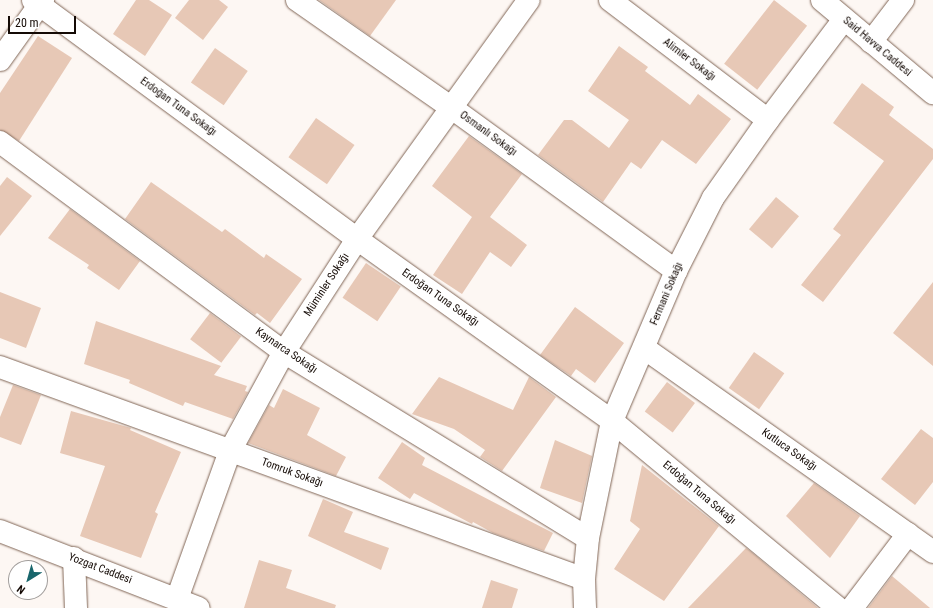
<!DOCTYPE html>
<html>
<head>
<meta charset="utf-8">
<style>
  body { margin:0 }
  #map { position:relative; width:933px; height:608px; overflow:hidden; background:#fdf7f3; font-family:"Roboto Condensed",sans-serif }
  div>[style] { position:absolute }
  .building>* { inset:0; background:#e7c8b6; transform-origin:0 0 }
  .roads { filter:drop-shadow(0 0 1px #816656) drop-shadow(0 0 1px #816656) }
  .street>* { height:22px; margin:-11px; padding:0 11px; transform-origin:11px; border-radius:11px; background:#fff }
  .secondary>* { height:22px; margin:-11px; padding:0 11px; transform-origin:11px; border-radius:11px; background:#fff }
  span { translate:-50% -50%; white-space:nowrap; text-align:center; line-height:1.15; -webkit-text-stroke:3px #fff; paint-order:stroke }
  .street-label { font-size:11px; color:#140a05 }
  .north { position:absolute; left:8px; top:560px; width:40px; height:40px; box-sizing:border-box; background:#fff; border:1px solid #a19d9b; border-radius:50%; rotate:217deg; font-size:11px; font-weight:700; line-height:16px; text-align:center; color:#140a05 }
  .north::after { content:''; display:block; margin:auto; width:14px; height:18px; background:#19666c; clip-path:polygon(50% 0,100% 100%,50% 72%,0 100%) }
  .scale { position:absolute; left:8px; top:16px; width:68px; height:18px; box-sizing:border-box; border:2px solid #140a05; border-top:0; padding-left:5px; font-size:12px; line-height:14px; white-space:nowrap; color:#140a05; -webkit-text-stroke:3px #fff; paint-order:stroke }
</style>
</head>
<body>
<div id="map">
  <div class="building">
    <div style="clip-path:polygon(136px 0,149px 0,172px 15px,145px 56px,113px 34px)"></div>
    <div style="clip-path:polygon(189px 0,219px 0,228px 7px,203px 40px,175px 18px)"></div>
    <div style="clip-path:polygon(319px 0,396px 0,370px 36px)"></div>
    <div style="left:774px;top:0;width:42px;height:81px;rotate:38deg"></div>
    <div style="clip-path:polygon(38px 36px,72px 58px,19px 141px,0 130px,0 93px)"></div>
    <div style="clip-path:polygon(619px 46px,648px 67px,645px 71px,690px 105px,698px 94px,731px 119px,696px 164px,662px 140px,641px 169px,631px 162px,603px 202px,538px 155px,564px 120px,572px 120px,609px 148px,629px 120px,588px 91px)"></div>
    <div style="left:215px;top:48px;width:40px;height:42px;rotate:35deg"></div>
    <div style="clip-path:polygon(862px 83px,894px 107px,889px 115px,933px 149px,933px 159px,823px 302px,801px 285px,841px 235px,833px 229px,884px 161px,833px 123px)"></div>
    <div style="left:316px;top:118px;width:47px;height:48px;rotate:35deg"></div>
    <div style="clip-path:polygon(469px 136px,522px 174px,490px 217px,527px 245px,511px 267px,490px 252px,462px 294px,433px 275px,472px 217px,432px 186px)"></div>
    <div style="clip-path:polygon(7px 177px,32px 196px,0 236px,0 186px)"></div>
    <div style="clip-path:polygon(151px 182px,222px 232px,225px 229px,264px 258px,266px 254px,302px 279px,270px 323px,257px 313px,255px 315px,125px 219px)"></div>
    <div style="left:776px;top:197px;width:30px;height:42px;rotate:40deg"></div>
    <div style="clip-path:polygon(70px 209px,140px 261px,119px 290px,87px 268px,89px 265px,48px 238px)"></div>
    <div style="left:366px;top:263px;width:42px;height:42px;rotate:34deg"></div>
    <div style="clip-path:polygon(933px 282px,933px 366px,893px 333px)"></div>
    <div style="clip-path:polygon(0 292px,41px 308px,26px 348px,0 338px)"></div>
    <div style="clip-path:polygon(575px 307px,624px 343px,595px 383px,576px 369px,571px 376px,540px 355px)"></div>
    <div style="left:210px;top:313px;width:39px;height:33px;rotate:37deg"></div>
    <div style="clip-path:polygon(96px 321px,221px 366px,214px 375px,247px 386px,245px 391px,248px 392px,233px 419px,185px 402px,183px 406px,129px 383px,130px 380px,84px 364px)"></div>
    <div style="left:754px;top:352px;width:37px;height:44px;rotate:35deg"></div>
    <div style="clip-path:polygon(439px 377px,513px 410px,529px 377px,556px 397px,502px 471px,480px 457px,485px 450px,454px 429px,412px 414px)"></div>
    <div style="left:667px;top:382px;width:35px;height:37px;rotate:37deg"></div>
    <div style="clip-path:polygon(13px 385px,41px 395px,21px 445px,0 437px,0 417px)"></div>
    <div style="clip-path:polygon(283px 389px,320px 408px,307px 435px,346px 457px,336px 476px,248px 443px,269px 405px,274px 408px)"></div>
    <div style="clip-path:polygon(71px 411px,131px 428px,130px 430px,181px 452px,155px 512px,158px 514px,141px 558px,80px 536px,105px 466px,60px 453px)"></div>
    <div style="clip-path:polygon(921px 429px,933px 438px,933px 482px,915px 505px,881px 479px)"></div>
    <div style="clip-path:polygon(555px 440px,592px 456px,582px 503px,540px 488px)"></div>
    <div style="clip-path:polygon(402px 442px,425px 458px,422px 465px,553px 533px,544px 551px,493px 533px,473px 522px,472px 524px,414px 493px,410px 499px,378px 478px)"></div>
    <div style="clip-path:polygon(642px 465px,719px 526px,664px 601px,614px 569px,640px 529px,630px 521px)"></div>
    <div style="clip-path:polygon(814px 483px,860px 516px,830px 558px,786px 516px)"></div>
    <div style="clip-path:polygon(323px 499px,353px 512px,344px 532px,389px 548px,381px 570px,308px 536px)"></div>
    <div style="clip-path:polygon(746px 548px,749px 550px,818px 608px,688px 608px)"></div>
    <div style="clip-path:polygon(259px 560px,292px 570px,286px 588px,336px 605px,335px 608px,244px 608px)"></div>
    <div style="clip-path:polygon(892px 576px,930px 608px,868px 608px)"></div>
    <div style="clip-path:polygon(491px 580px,518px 589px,512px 608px,482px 608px)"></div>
  </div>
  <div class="roads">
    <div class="street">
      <div style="left:33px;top:0;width:403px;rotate:36.4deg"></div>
      <div style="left:357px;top:239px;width:313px;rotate:35.5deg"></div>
      <div style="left:612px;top:421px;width:293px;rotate:39.6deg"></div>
      <div style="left:297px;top:0;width:189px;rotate:34.9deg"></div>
      <div style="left:452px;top:108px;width:277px;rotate:36deg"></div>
      <div style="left:610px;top:0;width:198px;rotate:37.2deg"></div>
      <div style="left:822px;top:0;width:145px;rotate:40deg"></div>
      <div style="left:871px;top:42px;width:53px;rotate:-52.7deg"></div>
      <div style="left:0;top:60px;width:74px;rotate:-54.4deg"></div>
      <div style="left:0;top:142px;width:353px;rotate:36.5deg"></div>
      <div style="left:284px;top:352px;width:356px;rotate:31.5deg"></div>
      <div style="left:644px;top:348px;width:354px;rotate:35.2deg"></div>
      <div style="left:0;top:367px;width:621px;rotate:19.95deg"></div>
      <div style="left:74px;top:558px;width:50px;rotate:87.7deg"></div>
      <div style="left:177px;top:599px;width:157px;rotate:-70.3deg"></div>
      <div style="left:230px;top:451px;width:113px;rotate:-61.4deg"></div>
      <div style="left:284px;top:352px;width:135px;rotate:-57.1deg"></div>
      <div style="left:357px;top:239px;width:294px;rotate:-54.3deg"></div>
      <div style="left:585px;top:608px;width:29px;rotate:-92deg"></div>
      <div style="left:584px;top:579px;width:41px;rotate:-84.4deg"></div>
      <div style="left:588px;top:538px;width:119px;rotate:-78.4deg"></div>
      <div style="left:612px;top:421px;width:163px;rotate:-66.9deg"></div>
      <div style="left:676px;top:271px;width:82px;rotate:-63.1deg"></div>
      <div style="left:713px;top:198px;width:95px;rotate:-54.8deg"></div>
      <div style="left:768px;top:120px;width:126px;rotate:-53deg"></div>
      <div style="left:852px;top:608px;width:93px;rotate:-52.9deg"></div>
    </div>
    <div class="secondary">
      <div style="left:0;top:531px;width:213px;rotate:21.2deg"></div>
    </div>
  </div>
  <div class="street-label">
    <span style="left:877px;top:47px;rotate:40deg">Said Havva Caddesi</span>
    <span style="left:689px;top:60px;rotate:37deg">Alimler Sokağı</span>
    <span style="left:178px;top:107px;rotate:36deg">Erdoğan Tuna Sokağı</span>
    <span style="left:488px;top:134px;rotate:36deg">Osmanlı Sokağı</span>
    <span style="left:327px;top:285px;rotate:-57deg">Müminler Sokağı</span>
    <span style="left:667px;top:294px;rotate:-67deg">Fermani Sokağı</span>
    <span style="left:440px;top:298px;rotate:35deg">Erdoğan Tuna Sokağı</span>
    <span style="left:286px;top:351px;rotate:34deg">Kaynarca Sokağı</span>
    <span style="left:789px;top:450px;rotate:35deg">Kutluca Sokağı</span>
    <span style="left:292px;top:473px;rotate:20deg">Tomruk Sokağı</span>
    <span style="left:699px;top:493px;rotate:40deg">Erdoğan Tuna Sokağı</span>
    <span style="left:100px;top:569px;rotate:21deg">Yozgat Caddesi</span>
  </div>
  <div class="north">N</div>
  <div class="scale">20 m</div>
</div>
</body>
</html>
